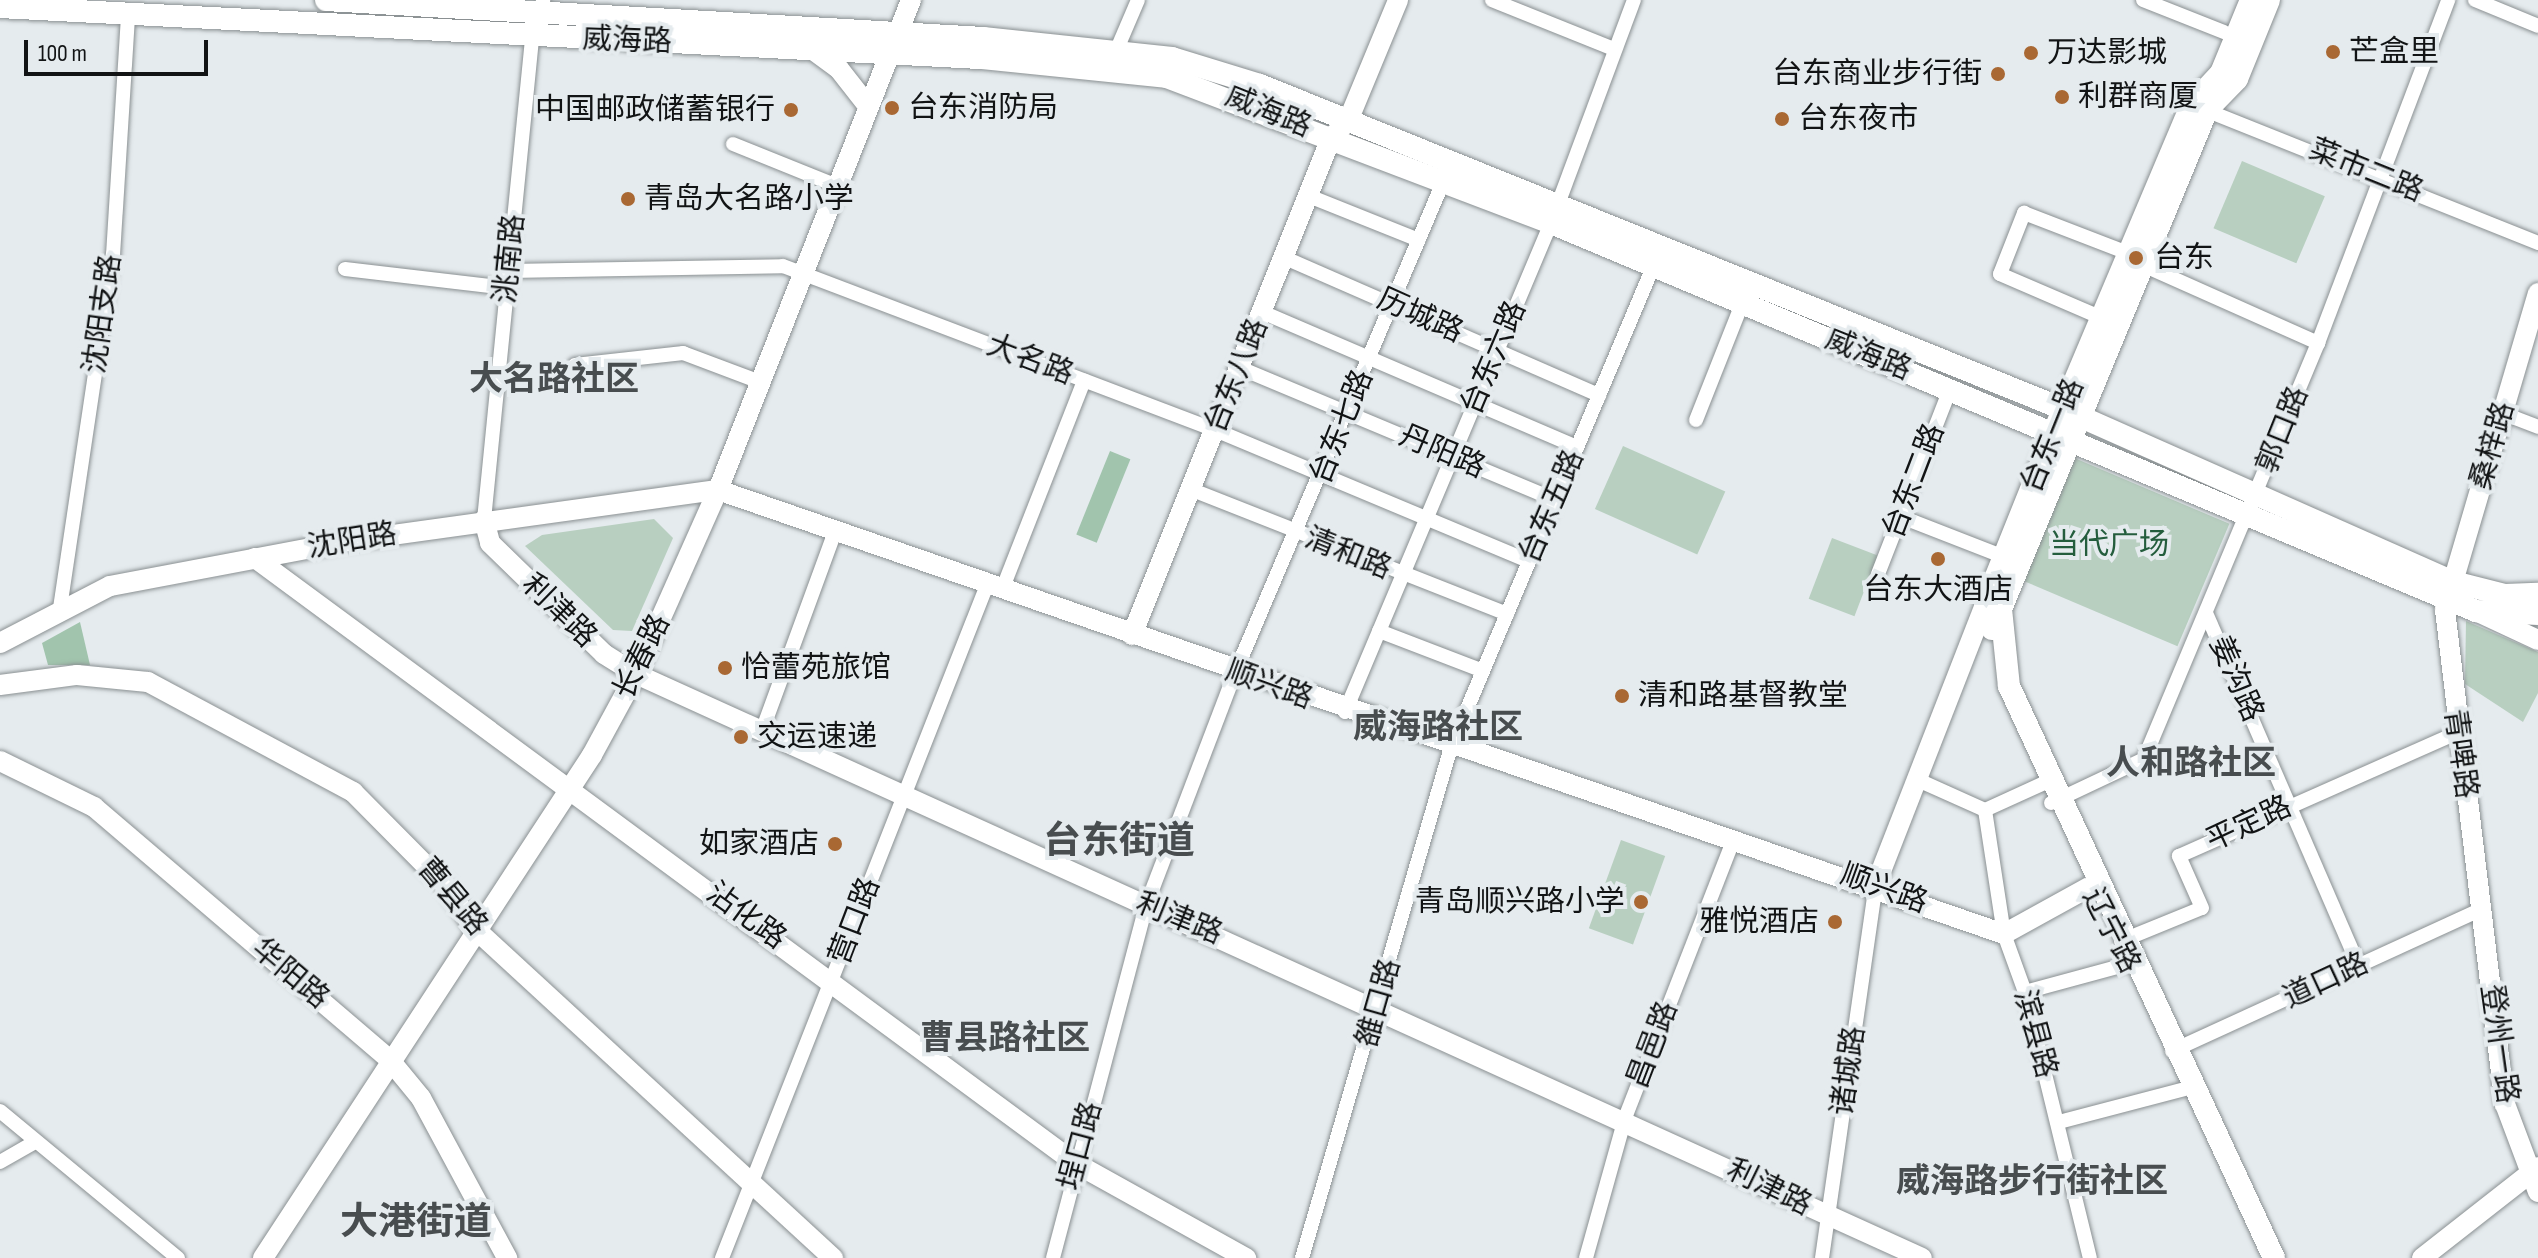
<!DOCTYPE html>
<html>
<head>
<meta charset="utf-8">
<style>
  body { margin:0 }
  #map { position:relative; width:2538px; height:1258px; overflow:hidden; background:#e5ebee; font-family:"Sofia Sans Condensed","Noto Sans SC",sans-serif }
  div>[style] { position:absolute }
  .green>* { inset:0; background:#b8cfc0; transform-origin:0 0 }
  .forest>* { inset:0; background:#a1c4ad; transform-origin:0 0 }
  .roads { filter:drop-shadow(0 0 2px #8a9092) drop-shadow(0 0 2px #8a9092) }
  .street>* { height:14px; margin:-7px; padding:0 7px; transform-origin:7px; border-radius:7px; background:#fff }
  .secondary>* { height:20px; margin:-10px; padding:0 10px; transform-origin:10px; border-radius:10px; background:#fff }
  .primary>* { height:22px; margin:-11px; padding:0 11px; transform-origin:11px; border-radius:11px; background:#fff }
  .dots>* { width:22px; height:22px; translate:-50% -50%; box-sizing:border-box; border:4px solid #e5ebee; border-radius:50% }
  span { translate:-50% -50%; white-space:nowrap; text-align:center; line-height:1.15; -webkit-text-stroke:8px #e5ebee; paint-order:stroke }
  .street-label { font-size:30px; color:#121415 }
  .poi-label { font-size:30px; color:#121415 }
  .left { translate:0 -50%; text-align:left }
  .right { translate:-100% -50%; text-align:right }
  .park-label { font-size:30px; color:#245d3d }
  .quarter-label { font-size:34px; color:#484d4f; font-weight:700 }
  .district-label { font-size:38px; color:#484d4f; font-weight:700 }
  .scale { position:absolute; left:24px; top:40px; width:184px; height:36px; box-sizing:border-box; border:4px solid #121415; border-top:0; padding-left:10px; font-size:24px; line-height:28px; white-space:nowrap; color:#121415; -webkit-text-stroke:6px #e5ebee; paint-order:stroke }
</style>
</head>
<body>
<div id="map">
  <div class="green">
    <div style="left:2242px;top:161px;width:90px;height:73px;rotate:23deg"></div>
    <div style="left:1623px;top:446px;width:112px;height:69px;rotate:24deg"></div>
    <div style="left:2072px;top:457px;width:171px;height:133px;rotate:23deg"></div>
    <div style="clip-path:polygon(654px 519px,673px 538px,632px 631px,613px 630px,525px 546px,542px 535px)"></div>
    <div style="left:1832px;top:538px;width:49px;height:65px;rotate:21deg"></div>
    <div style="clip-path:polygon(2466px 621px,2538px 652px,2538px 693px,2523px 722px,2465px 684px)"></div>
    <div style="left:1621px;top:840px;width:47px;height:94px;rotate:20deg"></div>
  </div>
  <div class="forest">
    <div style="left:1110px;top:451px;width:22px;height:90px;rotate:22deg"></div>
    <div style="clip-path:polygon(80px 622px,90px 665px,48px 665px,42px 643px)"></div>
  </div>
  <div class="roads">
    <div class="street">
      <div style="left:1492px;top:0;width:131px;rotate:21.9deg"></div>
      <div style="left:2143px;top:0;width:87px;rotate:21.6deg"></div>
      <div style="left:2475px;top:0;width:68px;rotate:22.4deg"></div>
      <div style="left:1117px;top:49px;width:53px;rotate:-66.8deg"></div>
      <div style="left:2203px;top:109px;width:361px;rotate:21.8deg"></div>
      <div style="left:733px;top:144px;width:112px;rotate:22deg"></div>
      <div style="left:1309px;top:196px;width:118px;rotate:21.8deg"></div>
      <div style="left:1285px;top:258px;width:343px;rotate:23.6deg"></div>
      <div style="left:2143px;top:265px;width:192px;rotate:24deg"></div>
      <div style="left:345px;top:269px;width:163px;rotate:6.7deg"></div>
      <div style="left:509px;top:271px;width:274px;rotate:-1deg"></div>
      <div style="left:783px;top:266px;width:467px;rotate:20.8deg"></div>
      <div style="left:1220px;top:432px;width:335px;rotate:22.7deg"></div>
      <div style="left:1262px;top:312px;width:343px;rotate:23.2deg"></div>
      <div style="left:2102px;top:318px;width:111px;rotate:-156.7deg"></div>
      <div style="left:2000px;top:274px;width:66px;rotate:-68.5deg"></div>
      <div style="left:2024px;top:213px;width:114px;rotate:21.1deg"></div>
      <div style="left:575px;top:365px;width:109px;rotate:-6.3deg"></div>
      <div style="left:683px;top:353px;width:82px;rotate:20.6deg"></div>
      <div style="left:1240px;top:368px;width:342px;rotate:22.7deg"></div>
      <div style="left:2502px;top:413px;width:39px;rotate:21deg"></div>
      <div style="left:1696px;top:420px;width:125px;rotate:-68.4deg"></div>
      <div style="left:1190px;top:489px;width:341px;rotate:21.5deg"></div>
      <div style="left:1899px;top:516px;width:113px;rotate:21.3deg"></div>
      <div style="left:484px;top:520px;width:485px;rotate:-84.3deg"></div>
      <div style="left:532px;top:37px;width:39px;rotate:-73deg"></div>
      <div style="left:1878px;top:574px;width:199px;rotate:-68.7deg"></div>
      <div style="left:1002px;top:590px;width:225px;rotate:-68.6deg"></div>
      <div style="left:60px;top:608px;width:357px;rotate:-81.5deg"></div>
      <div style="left:113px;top:255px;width:236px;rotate:-86.4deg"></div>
      <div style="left:2206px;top:613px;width:385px;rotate:66.6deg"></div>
      <div style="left:1379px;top:631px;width:111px;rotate:21deg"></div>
      <div style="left:1345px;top:712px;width:531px;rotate:-67.16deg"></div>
      <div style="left:1551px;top:223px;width:238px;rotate:-69.6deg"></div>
      <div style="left:762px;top:731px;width:213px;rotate:-69.9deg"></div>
      <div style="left:1918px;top:780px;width:73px;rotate:24.1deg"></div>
      <div style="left:1985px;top:810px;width:63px;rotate:-24.5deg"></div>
      <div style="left:2051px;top:803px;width:103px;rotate:-25.3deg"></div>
      <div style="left:2144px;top:759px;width:451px;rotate:-67.3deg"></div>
      <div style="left:2318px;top:343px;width:367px;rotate:-69.2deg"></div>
      <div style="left:1985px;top:810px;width:125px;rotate:81.3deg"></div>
      <div style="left:2004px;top:934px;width:62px;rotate:70.1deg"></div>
      <div style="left:2025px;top:992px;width:274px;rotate:76.3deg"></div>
      <div style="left:2121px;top:941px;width:87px;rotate:-22.2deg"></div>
      <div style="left:2202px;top:908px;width:57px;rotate:-113.9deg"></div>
      <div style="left:2179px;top:856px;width:303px;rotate:-23.9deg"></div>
      <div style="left:2025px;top:992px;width:107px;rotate:-15.2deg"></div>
      <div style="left:2172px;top:1051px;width:339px;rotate:-24.6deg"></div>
      <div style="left:0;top:1111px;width:231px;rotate:39.6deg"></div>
      <div style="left:2059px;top:1122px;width:134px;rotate:-14.7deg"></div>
      <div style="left:0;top:1162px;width:40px;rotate:-29.7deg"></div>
      <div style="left:722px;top:1258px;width:723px;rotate:-68.51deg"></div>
      <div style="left:1053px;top:1258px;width:364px;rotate:-75.2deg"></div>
      <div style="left:1146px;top:906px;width:249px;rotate:-69.1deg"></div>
      <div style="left:1235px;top:673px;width:535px;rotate:-67.03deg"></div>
      <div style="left:1302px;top:1258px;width:532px;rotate:-73.74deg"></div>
      <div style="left:1451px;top:747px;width:521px;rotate:-67.18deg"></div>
      <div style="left:1586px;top:1258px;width:145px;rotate:-74.4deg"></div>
      <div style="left:1625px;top:1118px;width:300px;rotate:-68.7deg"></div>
      <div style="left:1822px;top:1258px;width:378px;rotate:-81.8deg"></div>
    </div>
    <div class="secondary">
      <div style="left:813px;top:50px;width:32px;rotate:36deg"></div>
      <div style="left:839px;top:69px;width:47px;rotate:51.9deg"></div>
      <div style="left:2538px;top:293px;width:330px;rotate:106.4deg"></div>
      <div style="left:2445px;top:610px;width:498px;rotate:83.1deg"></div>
      <div style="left:2505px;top:1104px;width:94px;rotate:69.4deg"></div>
      <div style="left:484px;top:520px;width:24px;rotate:75deg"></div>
      <div style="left:490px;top:543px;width:159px;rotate:44.2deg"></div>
      <div style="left:604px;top:654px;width:38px;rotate:32deg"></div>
      <div style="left:636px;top:674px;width:1412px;rotate:24.42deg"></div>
      <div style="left:255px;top:558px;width:1019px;rotate:36.42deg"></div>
      <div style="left:1075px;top:1163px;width:196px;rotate:29.1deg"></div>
      <div style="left:2480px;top:613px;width:64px;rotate:25deg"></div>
      <div style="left:1132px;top:635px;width:535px;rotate:-68.18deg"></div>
      <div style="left:1331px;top:138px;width:24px;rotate:-45deg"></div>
      <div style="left:1348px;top:121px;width:131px;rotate:-67.5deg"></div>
      <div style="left:0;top:643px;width:124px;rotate:-27.4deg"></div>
      <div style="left:110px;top:586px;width:236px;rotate:-10.7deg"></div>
      <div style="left:342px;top:542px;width:380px;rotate:-7.9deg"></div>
      <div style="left:718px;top:490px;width:1360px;rotate:19.05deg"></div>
      <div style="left:2004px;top:934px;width:97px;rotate:-28.9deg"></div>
      <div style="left:0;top:685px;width:78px;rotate:-7.4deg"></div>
      <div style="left:77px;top:675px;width:71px;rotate:5.6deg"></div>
      <div style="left:148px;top:682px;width:233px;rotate:28.2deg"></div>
      <div style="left:353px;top:792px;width:132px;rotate:45.3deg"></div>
      <div style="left:446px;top:886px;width:50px;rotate:56.3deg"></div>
      <div style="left:474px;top:928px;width:488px;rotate:42.6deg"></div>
      <div style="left:0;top:761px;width:105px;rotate:26.1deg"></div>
      <div style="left:94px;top:807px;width:388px;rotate:40.5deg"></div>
      <div style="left:389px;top:1059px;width:50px;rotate:50.6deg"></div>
      <div style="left:421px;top:1098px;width:182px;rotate:61.7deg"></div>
      <div style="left:1876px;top:884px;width:309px;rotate:-68.7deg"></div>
      <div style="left:263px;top:1258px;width:601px;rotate:-56.81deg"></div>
      <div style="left:592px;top:755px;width:92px;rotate:-61.5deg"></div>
      <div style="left:636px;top:674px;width:201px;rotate:-66deg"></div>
      <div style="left:718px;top:490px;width:527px;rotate:-68.5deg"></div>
      <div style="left:2422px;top:1258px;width:147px;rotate:-38.1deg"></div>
    </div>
    <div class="primary">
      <div style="left:326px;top:0;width:658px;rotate:3.31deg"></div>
      <div style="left:983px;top:38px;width:190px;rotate:6deg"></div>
      <div style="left:1172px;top:58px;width:92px;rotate:17.1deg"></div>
      <div style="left:1260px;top:85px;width:866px;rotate:21.97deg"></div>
      <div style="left:2063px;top:409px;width:427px;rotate:23.9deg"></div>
      <div style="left:2453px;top:582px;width:54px;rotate:14deg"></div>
      <div style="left:2505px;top:595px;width:33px;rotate:-2deg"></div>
      <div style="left:2269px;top:0;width:85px;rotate:112.1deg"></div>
      <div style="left:2237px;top:79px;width:43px;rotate:134.1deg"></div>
      <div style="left:2207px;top:110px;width:540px;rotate:112.43deg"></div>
      <div style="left:2001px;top:609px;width:77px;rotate:84.1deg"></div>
      <div style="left:2009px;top:686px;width:630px;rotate:65.14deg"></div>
      <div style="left:0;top:7px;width:982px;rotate:2.98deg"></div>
      <div style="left:981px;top:58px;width:187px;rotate:5.8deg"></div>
      <div style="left:1167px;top:77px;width:411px;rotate:20.8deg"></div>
      <div style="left:1551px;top:223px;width:1003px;rotate:22.76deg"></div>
      <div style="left:2476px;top:611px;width:62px;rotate:2.8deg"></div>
      <div style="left:1992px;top:629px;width:33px;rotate:-97deg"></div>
      <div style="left:1988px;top:596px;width:207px;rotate:-68.1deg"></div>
      <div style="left:2065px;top:404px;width:326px;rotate:-67.1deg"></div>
      <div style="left:2192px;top:104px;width:42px;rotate:-46.9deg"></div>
      <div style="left:2221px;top:73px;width:79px;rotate:-67.7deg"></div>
    </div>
  </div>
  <div class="dots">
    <div style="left:2333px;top:52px;background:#a96833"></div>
    <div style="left:2031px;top:53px;background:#a96833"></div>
    <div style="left:1998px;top:74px;background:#a96833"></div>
    <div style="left:2062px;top:97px;background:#a96833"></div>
    <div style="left:892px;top:108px;background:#a96833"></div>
    <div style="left:791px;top:110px;background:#a96833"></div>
    <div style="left:1782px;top:119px;background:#a96833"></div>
    <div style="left:628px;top:199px;background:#a96833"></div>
    <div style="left:2136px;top:258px;background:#a96833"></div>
    <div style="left:1938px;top:559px;background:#a96833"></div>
    <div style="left:725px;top:668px;background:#a96833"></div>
    <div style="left:1622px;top:696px;background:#a96833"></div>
    <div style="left:741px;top:737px;background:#a96833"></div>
    <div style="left:835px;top:844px;background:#a96833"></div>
    <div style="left:1641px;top:902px;background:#a96833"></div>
    <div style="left:1835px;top:922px;background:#a96833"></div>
  </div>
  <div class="street-label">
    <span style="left:627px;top:41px;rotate:2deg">威海路</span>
    <span style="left:1268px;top:112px;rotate:22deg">威海路</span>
    <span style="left:2366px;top:171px;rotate:22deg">菜市二路</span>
    <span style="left:510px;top:259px;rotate:-84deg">洮南路</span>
    <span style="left:103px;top:314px;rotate:-82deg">沈阳支路</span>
    <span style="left:1420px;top:316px;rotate:24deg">历城路</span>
    <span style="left:1868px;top:355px;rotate:22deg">威海路</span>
    <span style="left:1494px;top:358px;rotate:-67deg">台东六路</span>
    <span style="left:1030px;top:360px;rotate:21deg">大名路</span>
    <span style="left:1237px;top:376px;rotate:-68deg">台东八路</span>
    <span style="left:1342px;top:427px;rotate:-68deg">台东七路</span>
    <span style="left:2283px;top:430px;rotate:-68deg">郭口路</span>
    <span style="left:2053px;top:436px;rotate:-68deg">台东一路</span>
    <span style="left:2493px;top:446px;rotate:-74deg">桑梓路</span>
    <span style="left:1442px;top:452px;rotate:23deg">丹阳路</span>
    <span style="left:1914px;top:481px;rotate:-69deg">台东二路</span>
    <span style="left:1552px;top:507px;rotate:-67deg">台东五路</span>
    <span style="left:352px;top:541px;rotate:-9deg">沈阳路</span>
    <span style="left:1348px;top:554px;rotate:22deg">清和路</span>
    <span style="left:559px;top:611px;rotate:44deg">利津路</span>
    <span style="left:642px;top:657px;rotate:-64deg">长春路</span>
    <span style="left:2236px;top:679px;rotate:66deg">姜沟路</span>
    <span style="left:1269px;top:685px;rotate:20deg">顺兴路</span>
    <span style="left:2460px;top:754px;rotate:82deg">青啤路</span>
    <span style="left:2249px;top:824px;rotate:-25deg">平定路</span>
    <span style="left:1884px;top:889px;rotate:20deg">顺兴路</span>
    <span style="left:452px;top:897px;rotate:50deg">曹县路</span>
    <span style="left:746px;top:916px;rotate:36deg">沾化路</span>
    <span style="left:1179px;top:919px;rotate:22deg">利津路</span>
    <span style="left:855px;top:921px;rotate:-69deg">营口路</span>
    <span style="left:2111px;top:931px;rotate:63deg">辽宁路</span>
    <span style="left:290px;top:974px;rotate:40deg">华阳路</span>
    <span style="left:2326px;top:981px;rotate:-25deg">道口路</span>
    <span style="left:1379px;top:1003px;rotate:-74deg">雒口路</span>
    <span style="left:2035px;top:1034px;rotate:75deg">滨县路</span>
    <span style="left:2499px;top:1044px;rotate:82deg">登州一路</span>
    <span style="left:1653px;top:1045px;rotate:-69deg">昌邑路</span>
    <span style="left:1849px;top:1071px;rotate:-82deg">诸城路</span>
    <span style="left:1081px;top:1146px;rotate:-75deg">埕口路</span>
    <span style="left:1769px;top:1188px;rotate:26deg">利津路</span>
  </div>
  <div class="poi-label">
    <span class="left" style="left:2349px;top:52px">芒盒里</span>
    <span class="left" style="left:2047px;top:53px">万达影城</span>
    <span class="right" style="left:1982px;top:74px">台东商业步行街</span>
    <span class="left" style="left:2078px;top:97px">利群商厦</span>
    <span class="left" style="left:908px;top:108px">台东消防局</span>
    <span class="right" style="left:775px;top:110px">中国邮政储蓄银行</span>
    <span class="left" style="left:1798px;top:119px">台东夜市</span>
    <span class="left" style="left:644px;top:199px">青岛大名路小学</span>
    <span class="left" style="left:2154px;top:258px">台东</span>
    <span style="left:1938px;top:590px">台东大酒店</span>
    <span class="left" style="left:741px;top:668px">恰蕾苑旅馆</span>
    <span class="left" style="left:1638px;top:696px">清和路基督教堂</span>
    <span class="left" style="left:757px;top:737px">交运速递</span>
    <span class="right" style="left:819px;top:844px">如家酒店</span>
    <span class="right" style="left:1625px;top:902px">青岛顺兴路小学</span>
    <span class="right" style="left:1819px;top:922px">雅悦酒店</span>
  </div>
  <div class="park-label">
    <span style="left:2109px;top:545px">当代广场</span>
  </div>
  <div class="quarter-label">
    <span style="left:554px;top:380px">大名路社区</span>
    <span style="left:1438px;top:728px">威海路社区</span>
    <span style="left:2191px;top:764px">人和路社区</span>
    <span style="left:1005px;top:1039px">曹县路社区</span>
    <span style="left:2032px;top:1182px">威海路步行街社区</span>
  </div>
  <div class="district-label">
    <span style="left:1119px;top:842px">台东街道</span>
    <span style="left:416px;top:1223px">大港街道</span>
  </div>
  <div class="scale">100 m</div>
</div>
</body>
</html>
